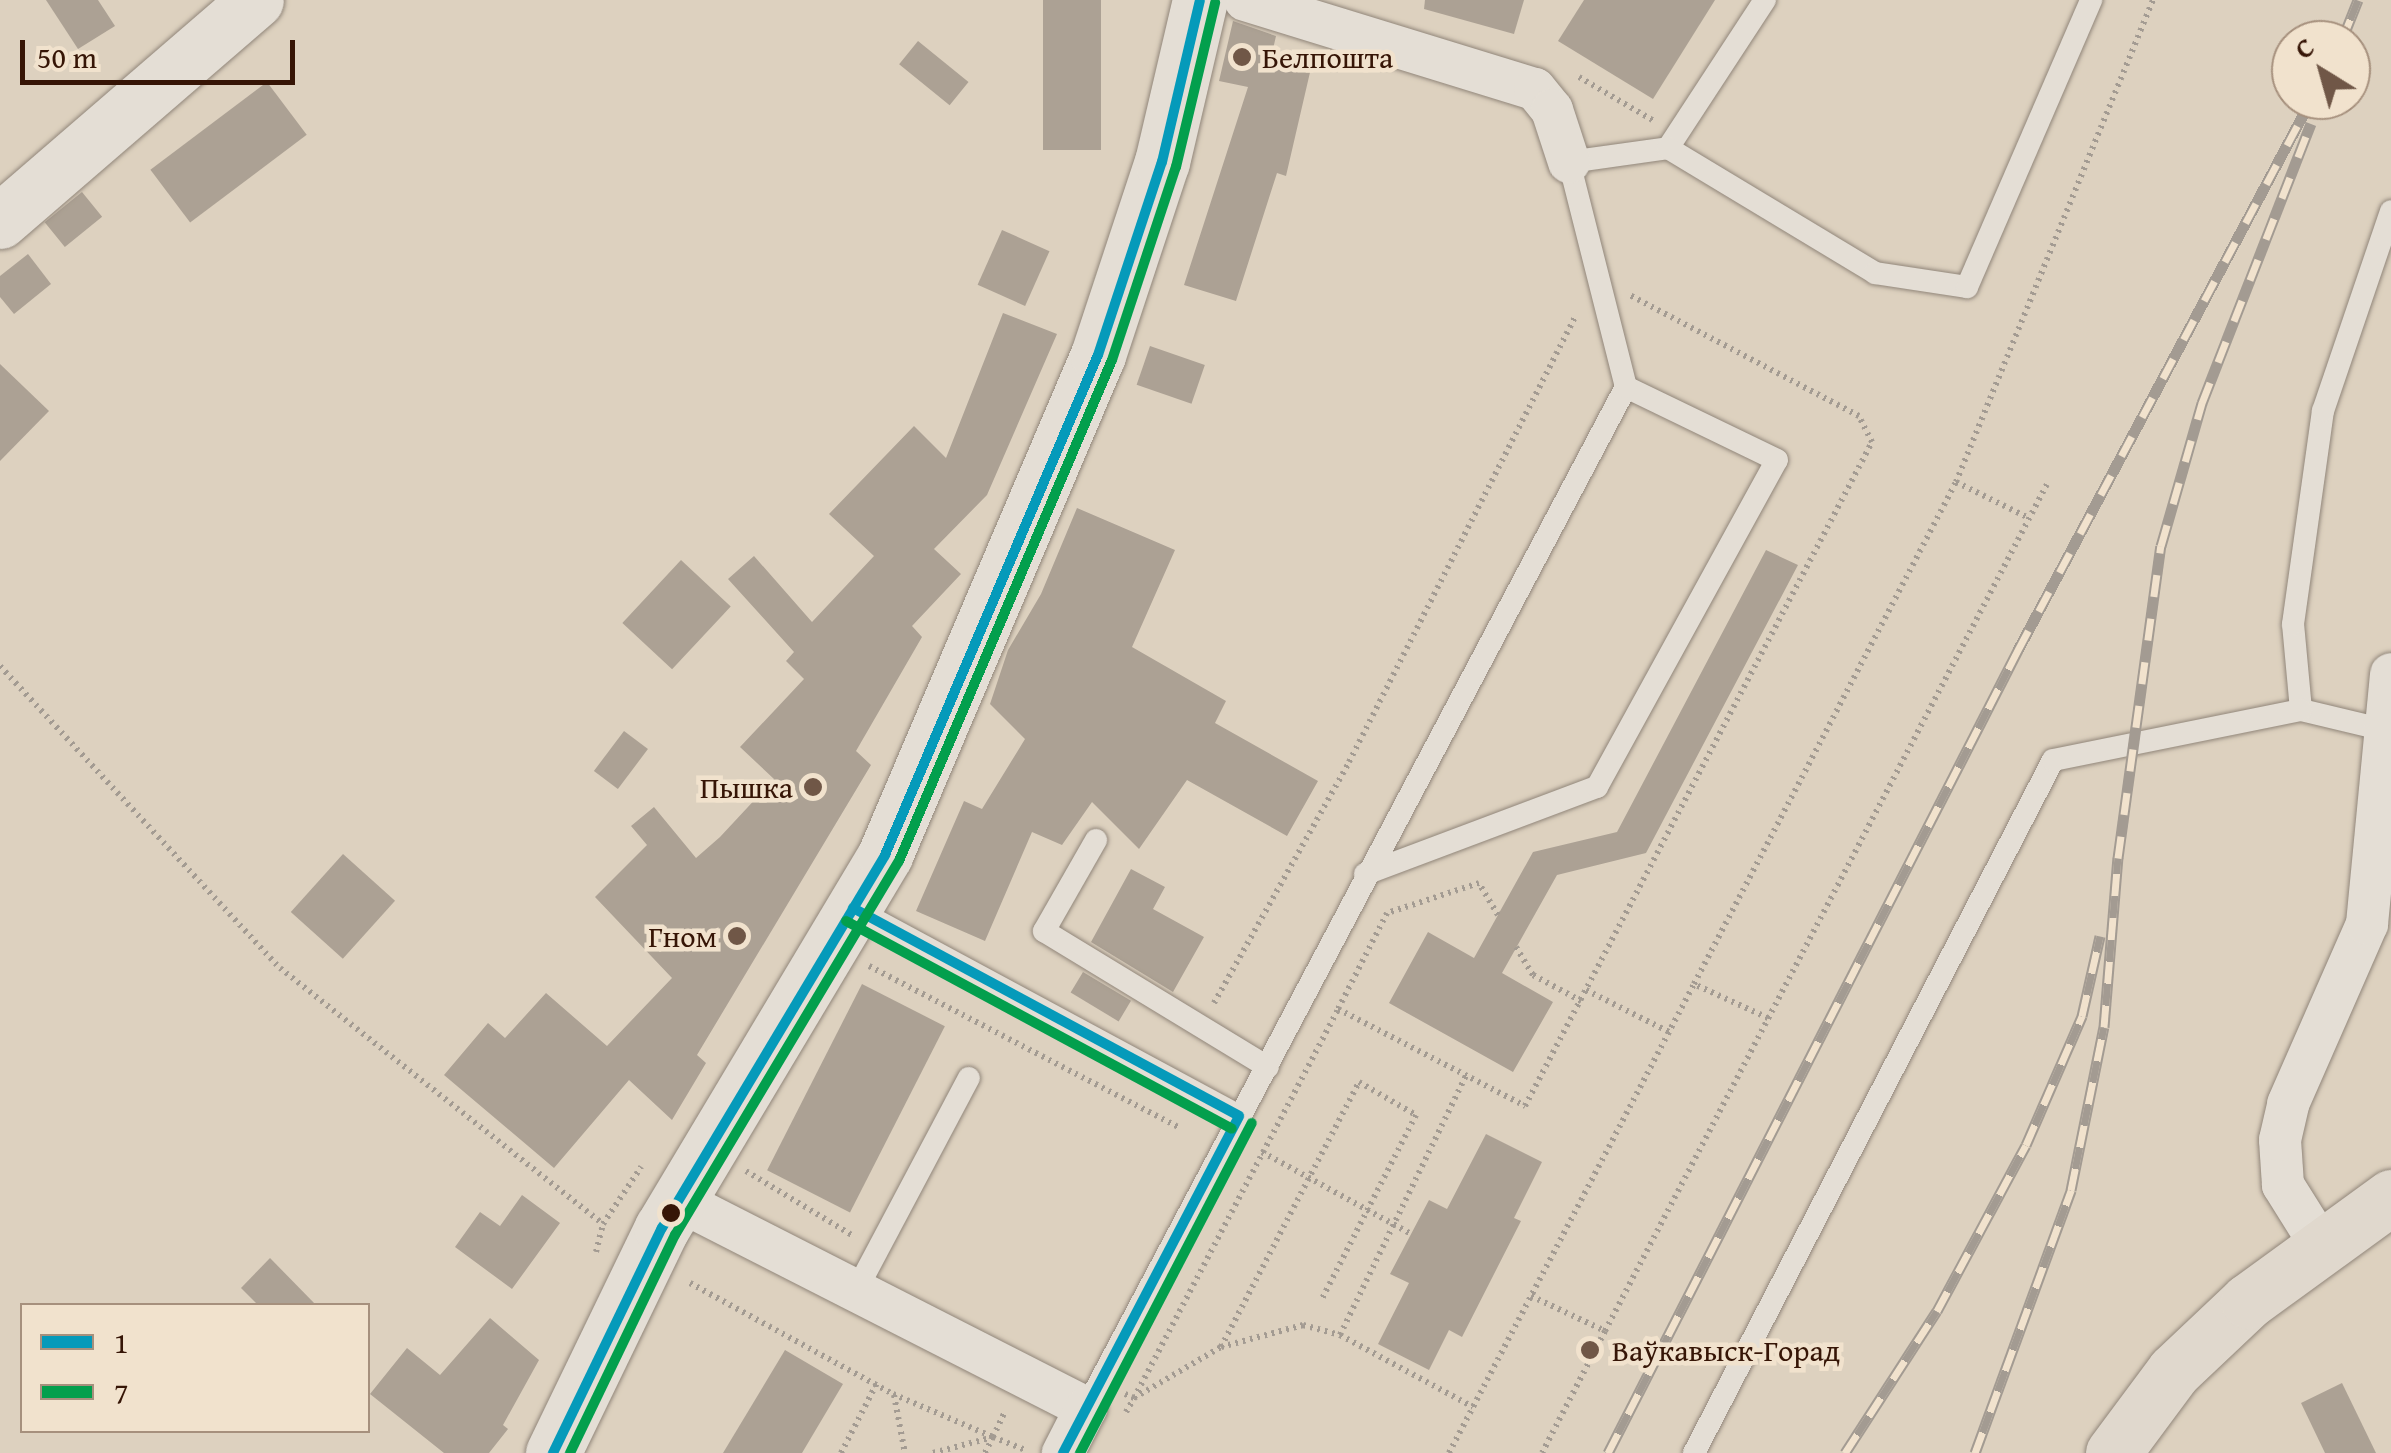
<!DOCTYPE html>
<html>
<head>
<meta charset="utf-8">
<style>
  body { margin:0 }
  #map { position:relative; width:2391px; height:1453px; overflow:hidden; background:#ddd1bf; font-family:"Gentium Book Plus",serif }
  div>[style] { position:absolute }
  .building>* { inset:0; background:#aca194; transform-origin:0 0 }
  .path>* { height:6px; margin-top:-3px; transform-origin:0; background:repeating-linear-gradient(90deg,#a39b92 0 2.5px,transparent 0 7.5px) }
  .roads { filter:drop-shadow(0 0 2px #91867a) drop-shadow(0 0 2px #91867a) }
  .service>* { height:22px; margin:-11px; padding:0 11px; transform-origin:11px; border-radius:11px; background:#e4ded5 }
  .minor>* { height:42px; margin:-21px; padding:0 21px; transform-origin:21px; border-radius:21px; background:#e4ded5 }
  .tertiary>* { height:55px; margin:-27.5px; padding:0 27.5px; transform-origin:27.5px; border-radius:27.5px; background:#e4ded5 }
  .secondary>* { height:55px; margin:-27.5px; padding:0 27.5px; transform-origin:27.5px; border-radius:27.5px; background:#e4ded5 }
  .primary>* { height:55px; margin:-27.5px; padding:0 27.5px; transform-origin:27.5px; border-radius:27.5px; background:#e0d8cd }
  .rail>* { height:11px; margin-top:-5.5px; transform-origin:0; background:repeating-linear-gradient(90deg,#f1e2cd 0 22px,#a39b92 0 44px); box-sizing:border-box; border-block:2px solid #a39b92 }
  .bus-1>* { height:10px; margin:-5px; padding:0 5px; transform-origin:5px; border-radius:5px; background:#059aba }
  .bus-2>* { height:10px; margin:-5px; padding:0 5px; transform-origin:5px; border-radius:5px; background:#039f4d }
  .dots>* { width:28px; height:28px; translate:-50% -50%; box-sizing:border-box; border:5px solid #f1e2cd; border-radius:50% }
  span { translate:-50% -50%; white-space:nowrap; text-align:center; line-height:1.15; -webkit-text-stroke:9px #f1e2cd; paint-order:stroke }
  .poi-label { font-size:30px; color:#361506 }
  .left { translate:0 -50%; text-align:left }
  .right { translate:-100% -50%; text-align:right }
  .legend { position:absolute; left:20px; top:1303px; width:350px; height:130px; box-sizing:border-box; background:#f1e2cd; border:2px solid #a6907d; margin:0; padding:12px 18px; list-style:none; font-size:30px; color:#361506 }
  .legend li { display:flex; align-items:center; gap:20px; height:50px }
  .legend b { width:50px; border:2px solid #a6907d }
  .north { position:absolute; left:2271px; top:20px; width:100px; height:100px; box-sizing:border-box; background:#f1e2cd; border:2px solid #a6907d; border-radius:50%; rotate:323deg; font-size:28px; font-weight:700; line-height:40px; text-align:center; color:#361506 }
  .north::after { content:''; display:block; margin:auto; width:35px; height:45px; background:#705747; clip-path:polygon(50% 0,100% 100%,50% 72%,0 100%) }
  .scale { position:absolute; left:20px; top:40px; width:275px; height:45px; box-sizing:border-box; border:5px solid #361506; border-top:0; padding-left:12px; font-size:30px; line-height:35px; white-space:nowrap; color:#361506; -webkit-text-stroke:8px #f1e2cd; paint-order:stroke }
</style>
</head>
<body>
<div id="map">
  <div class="building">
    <div style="clip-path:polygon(46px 0,98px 0,115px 26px,78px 49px)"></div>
    <div style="left:1043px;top:0;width:58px;height:150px"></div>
    <div style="clip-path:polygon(1425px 0,1524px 0,1514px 34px,1424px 9px)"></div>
    <div style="clip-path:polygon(1584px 0,1715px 0,1653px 99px,1558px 41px)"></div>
    <div style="clip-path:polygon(1233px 21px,1276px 36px,1271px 58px,1311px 68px,1286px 176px,1277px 173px,1236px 301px,1184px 285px,1248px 87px,1219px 81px)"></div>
    <div style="left:918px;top:41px;width:65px;height:30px;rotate:39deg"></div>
    <div style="left:267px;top:82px;width:66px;height:146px;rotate:53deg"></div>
    <div style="left:82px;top:192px;width:32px;height:48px;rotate:51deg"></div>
    <div style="left:1002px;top:230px;width:52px;height:60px;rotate:24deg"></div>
    <div style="clip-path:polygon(28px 254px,51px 284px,14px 314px,0 297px,0 276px)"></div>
    <div style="clip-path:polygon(1003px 313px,1057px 334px,987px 495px,934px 549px,961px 574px,912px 626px,922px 637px,856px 751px,871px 765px,697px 1055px,706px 1063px,672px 1120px,629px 1080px,554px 1168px,444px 1075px,488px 1023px,505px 1038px,546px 993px,607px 1046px,672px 978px,595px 897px,647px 845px,631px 826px,654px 807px,696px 858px,720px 837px,774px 779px,740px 747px,804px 679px,786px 661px,794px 652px,728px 579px,754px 556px,812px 622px,874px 556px,829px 514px,914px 426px,946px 458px)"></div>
    <div style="left:1150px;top:346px;width:58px;height:41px;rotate:19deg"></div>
    <div style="clip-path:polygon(0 364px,49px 411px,0 461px)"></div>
    <div style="clip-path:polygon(1077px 508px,1175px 550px,1132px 647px,1226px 701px,1215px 723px,1318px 781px,1287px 836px,1187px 780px,1139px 849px,1092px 802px,1062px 845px,1032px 832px,985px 941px,916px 911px,964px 801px,982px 809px,1025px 739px,990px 704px,1008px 650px,1041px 594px)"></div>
    <div style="clip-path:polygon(1766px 550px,1798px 565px,1646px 853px,1557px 875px,1502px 973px,1553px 1002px,1513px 1072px,1389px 1003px,1428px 932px,1474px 958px,1533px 852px,1617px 832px)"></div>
    <div style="left:681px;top:560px;width:68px;height:86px;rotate:43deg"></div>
    <div style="left:624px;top:731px;width:30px;height:50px;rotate:37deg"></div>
    <div style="left:343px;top:854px;width:70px;height:78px;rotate:42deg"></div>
    <div style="clip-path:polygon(1131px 869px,1165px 887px,1153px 909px,1204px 937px,1173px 992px,1091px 942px)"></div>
    <div style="left:1083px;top:972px;width:56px;height:24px;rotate:31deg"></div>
    <div style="left:862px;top:984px;width:93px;height:209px;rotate:27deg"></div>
    <div style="clip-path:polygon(1486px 1134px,1542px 1162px,1514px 1218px,1521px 1221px,1462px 1337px,1449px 1330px,1429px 1370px,1378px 1344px,1409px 1283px,1390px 1274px,1429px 1200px,1447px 1209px)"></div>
    <div style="clip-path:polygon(522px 1195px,560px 1223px,512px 1289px,455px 1247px,480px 1212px,500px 1226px)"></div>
    <div style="clip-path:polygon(270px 1258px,317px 1306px,259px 1306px,241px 1288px)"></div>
    <div style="clip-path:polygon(490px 1318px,539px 1360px,503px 1425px,508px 1429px,489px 1453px,444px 1453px,370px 1394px,407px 1348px,440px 1375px)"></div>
    <div style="clip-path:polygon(785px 1350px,843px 1384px,802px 1453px,723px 1453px)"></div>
    <div style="clip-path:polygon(2342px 1383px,2376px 1453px,2325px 1453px,2301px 1403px)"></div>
  </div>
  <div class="path">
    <div style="left:1579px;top:77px;width:87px;rotate:30.4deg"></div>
    <div style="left:1956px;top:482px;width:81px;rotate:26.3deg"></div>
    <div style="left:0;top:666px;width:412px;rotate:47.2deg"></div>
    <div style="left:280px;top:968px;width:412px;rotate:38.4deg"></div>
    <div style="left:1498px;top:915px;width:37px;rotate:-121deg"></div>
    <div style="left:1479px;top:883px;width:97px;rotate:161.9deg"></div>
    <div style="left:1387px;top:913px;width:108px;rotate:117deg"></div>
    <div style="left:1338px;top:1009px;width:211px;rotate:27.4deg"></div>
    <div style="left:1525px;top:1106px;width:749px;rotate:-62.41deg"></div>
    <div style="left:1872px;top:442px;width:29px;rotate:-117deg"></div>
    <div style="left:1859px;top:416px;width:258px;rotate:-152.2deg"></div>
    <div style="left:1516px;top:947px;width:33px;rotate:59deg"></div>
    <div style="left:1533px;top:975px;width:55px;rotate:28.4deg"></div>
    <div style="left:869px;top:966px;width:351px;rotate:27.5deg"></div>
    <div style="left:1586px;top:990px;width:93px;rotate:26.8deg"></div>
    <div style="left:1214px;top:1003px;width:276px;rotate:-60.7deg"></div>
    <div style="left:1349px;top:762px;width:501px;rotate:-63.08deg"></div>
    <div style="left:1768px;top:1018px;width:81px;rotate:-155.3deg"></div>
    <div style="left:1694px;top:984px;width:566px;rotate:-62.44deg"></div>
    <div style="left:1956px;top:482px;width:521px;rotate:-67.77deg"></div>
    <div style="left:1262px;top:1152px;width:170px;rotate:28.8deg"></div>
    <div style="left:746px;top:1171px;width:127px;rotate:31.2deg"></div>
    <div style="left:596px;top:1252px;width:29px;rotate:-76deg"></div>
    <div style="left:603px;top:1224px;width:69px;rotate:-56.3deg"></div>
    <div style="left:690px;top:1283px;width:231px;rotate:28.7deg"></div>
    <div style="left:893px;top:1394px;width:109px;rotate:23.3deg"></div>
    <div style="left:993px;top:1437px;width:18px;rotate:117deg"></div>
    <div style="left:1531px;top:1296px;width:82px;rotate:25.3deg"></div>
    <div style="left:1605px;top:1331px;width:137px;rotate:117.3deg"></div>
    <div style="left:1605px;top:1331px;width:955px;rotate:-62.44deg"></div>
    <div style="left:1340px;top:1335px;width:289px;rotate:-64.1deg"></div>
    <div style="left:1221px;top:1347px;width:299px;rotate:-62.5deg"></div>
    <div style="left:1359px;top:1082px;width:66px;rotate:30.1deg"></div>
    <div style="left:1416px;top:1115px;width:209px;rotate:117.1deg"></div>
    <div style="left:1125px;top:1394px;width:10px;rotate:24deg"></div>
    <div style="left:1134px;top:1398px;width:439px;rotate:-62.3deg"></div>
    <div style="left:894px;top:1395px;width:59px;rotate:79.3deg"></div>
    <div style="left:1126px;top:1412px;width:16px;rotate:-60deg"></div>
    <div style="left:1134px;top:1398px;width:101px;rotate:-30.4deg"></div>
    <div style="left:1221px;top:1347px;width:85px;rotate:-15deg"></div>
    <div style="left:1303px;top:1325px;width:38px;rotate:15deg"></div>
    <div style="left:1340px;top:1335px;width:151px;rotate:28.4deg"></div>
    <div style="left:993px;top:1437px;width:29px;rotate:-65deg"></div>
    <div style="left:841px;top:1453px;width:79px;rotate:-62.8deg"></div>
    <div style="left:933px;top:1453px;width:62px;rotate:-14.9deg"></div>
    <div style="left:993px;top:1437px;width:37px;rotate:22deg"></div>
    <div style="left:1449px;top:1453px;width:529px;rotate:-62.42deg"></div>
  </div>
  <div class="roads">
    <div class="service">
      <div style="left:1668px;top:148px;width:177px;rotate:-56.8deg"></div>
      <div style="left:2385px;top:730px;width:86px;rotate:-166.6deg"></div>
      <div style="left:2301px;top:710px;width:86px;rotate:-95.3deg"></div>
      <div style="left:2293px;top:624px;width:215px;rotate:-82deg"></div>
      <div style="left:2323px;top:411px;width:211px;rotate:-71.2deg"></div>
      <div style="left:1096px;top:840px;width:105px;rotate:119.7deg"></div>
      <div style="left:1044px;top:931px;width:262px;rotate:31.3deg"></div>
      <div style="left:1365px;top:874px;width:248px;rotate:-20.6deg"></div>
      <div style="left:1597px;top:787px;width:373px;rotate:-61.2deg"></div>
      <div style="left:1777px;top:460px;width:168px;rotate:-154.2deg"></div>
      <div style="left:853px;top:908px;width:438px;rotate:28.3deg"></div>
      <div style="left:856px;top:1291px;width:241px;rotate:-62.1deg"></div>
      <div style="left:1086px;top:1408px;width:1155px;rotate:-62.13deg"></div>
      <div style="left:1626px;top:387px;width:232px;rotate:-104.2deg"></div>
      <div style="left:1569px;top:162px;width:100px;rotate:-8deg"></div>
      <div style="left:1668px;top:148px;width:242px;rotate:31.1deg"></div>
      <div style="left:1875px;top:273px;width:93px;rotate:8.7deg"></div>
      <div style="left:1967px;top:287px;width:313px;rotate:-66.6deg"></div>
      <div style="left:1694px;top:1453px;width:780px;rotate:-62.61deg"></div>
      <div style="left:2053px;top:760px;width:253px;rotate:-11.4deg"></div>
    </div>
    <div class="minor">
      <div style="left:1245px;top:0;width:303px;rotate:17.1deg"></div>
      <div style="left:1535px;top:89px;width:27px;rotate:51deg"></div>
      <div style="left:1552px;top:110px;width:55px;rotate:71.9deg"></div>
      <div style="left:678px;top:1200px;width:458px;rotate:27deg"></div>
      <div style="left:1086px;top:1408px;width:51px;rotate:117.1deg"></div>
      <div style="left:2320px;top:1244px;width:70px;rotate:-122.1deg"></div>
      <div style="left:2283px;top:1185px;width:45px;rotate:-93.8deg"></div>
      <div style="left:2280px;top:1140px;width:37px;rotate:-77deg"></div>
      <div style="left:2288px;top:1104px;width:197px;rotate:-66.3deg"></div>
      <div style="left:2367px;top:924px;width:251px;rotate:-84.5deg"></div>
    </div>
    <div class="tertiary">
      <div style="left:0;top:221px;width:338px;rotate:-40.8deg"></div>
    </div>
    <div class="secondary">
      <div style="left:553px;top:1453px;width:250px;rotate:-64.2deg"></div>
      <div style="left:662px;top:1228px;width:435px;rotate:-59.1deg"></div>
      <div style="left:885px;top:855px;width:543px;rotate:-66.93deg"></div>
      <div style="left:1098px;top:355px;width:203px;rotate:-71.7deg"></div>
      <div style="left:1162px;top:162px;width:166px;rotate:-76.8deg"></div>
    </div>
    <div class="primary">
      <div style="left:2113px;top:1453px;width:102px;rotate:-53.4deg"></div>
      <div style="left:2174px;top:1371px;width:102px;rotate:-43.4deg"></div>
      <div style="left:2248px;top:1301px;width:177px;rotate:-36deg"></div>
    </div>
  </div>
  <div class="rail">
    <div style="left:2342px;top:40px;width:43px;rotate:-68.2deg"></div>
    <div style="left:1608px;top:1453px;width:902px;rotate:-62.95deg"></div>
    <div style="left:2018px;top:650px;width:623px;rotate:-61.95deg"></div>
    <div style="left:1845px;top:1453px;width:169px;rotate:-57.1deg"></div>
    <div style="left:1937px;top:1311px;width:188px;rotate:-61.8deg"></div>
    <div style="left:2026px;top:1145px;width:141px;rotate:-66.5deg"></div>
    <div style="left:2082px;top:1016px;width:82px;rotate:-77.3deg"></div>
    <div style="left:1975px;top:1453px;width:280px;rotate:-69.9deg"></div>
    <div style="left:2071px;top:1190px;width:166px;rotate:-78.6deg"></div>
    <div style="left:2104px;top:1027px;width:170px;rotate:-85.3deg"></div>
    <div style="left:2118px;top:858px;width:315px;rotate:-82.2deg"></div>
    <div style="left:2161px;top:546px;width:149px;rotate:-74deg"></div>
    <div style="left:2202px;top:403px;width:300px;rotate:-68.7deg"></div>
  </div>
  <div class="bus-1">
    <div style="left:853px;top:908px;width:438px;rotate:28.3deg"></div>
    <div style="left:553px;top:1453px;width:250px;rotate:-64.2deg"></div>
    <div style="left:662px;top:1228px;width:435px;rotate:-59.1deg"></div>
    <div style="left:885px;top:855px;width:543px;rotate:-66.93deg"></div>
    <div style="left:1098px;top:355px;width:203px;rotate:-71.7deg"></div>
    <div style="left:1162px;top:162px;width:166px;rotate:-76.8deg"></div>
    <div style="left:1063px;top:1453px;width:380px;rotate:-62.4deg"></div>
  </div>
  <div class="bus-2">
    <div style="left:846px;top:921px;width:438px;rotate:28.3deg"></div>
    <div style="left:570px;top:1453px;width:242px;rotate:-64.3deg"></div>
    <div style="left:675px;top:1235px;width:436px;rotate:-59.1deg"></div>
    <div style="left:899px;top:861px;width:544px;rotate:-66.97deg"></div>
    <div style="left:1112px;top:360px;width:203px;rotate:-71.7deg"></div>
    <div style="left:1176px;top:167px;width:169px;rotate:-76.6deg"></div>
    <div style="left:1080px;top:1453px;width:372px;rotate:-62.5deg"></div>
  </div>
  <div class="dots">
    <div style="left:1242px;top:57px;background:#705747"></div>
    <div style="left:813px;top:787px;background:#705747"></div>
    <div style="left:737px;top:936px;background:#705747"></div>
    <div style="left:671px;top:1213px;background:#361506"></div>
    <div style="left:1590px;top:1350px;background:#705747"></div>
  </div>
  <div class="poi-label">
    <span class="left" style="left:1262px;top:57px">Белпошта</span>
    <span class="right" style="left:793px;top:787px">Пышка</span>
    <span class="right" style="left:717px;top:936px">Гном</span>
    <span class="left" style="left:1612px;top:1350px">Ваўкавыск-Горад</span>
  </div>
  <ul class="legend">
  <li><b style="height:12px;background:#059aba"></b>1</li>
  <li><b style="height:12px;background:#039f4d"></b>7</li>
  </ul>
  <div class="north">С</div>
  <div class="scale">50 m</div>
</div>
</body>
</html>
